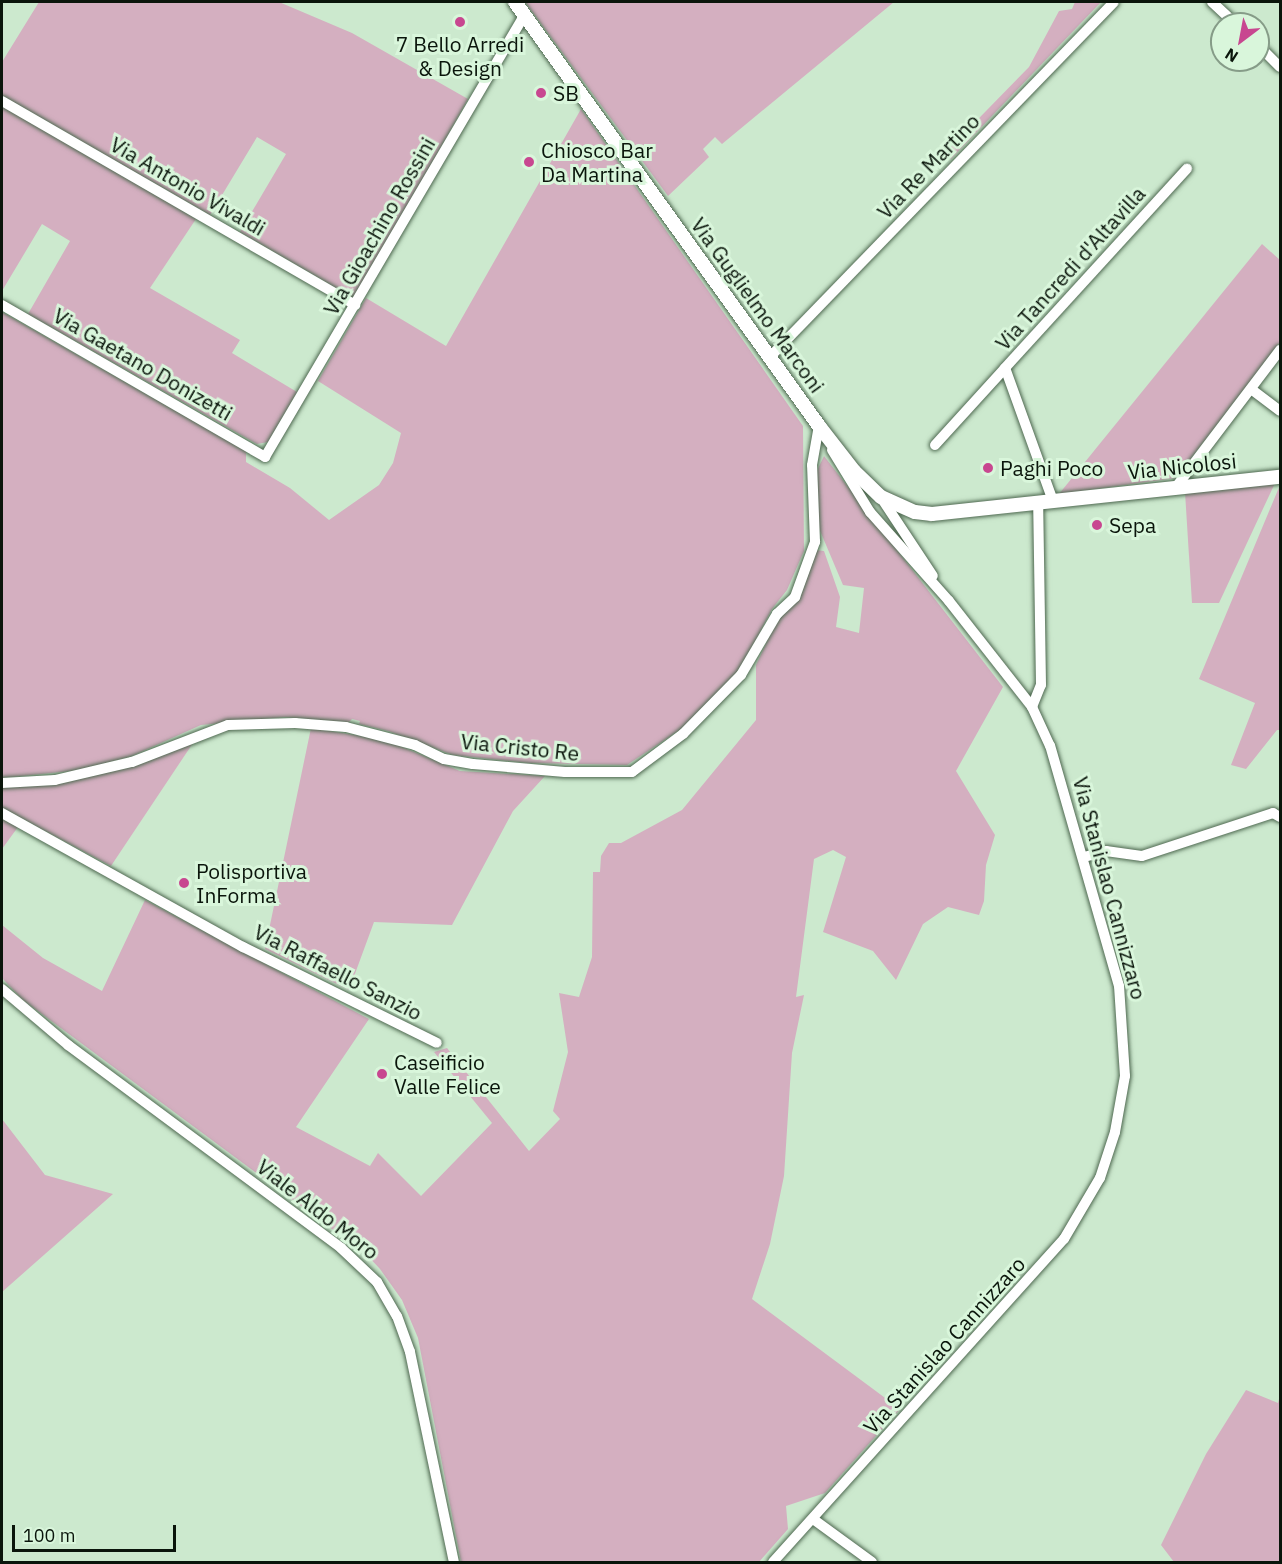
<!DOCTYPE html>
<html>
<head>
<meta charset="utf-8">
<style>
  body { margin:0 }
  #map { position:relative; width:1282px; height:1564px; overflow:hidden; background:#cce9ce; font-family:"IBM Plex Sans",sans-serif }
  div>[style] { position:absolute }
  .green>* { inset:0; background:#d4afc0 }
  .roads { filter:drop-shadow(0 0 2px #4e6850) drop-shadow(0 0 2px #4e6850) }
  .minor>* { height:10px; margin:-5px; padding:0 5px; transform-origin:5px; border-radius:5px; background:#fff }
  .major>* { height:14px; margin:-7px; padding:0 7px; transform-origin:7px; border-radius:7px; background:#fff }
  .dots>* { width:16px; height:16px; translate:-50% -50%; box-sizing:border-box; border:3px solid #d9f6db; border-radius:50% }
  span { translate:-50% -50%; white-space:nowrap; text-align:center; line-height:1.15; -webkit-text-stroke:6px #d9f6db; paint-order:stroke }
  .poi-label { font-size:21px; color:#0a150b }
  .left { translate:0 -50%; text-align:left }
  .street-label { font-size:21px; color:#0a150b }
  .frame { position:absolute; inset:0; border:3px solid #0a150b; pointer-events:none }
  .north { position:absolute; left:1210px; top:12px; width:60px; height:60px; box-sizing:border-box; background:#d9f6db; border:2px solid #869c88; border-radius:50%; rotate:212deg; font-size:16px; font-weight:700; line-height:24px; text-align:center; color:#0a150b }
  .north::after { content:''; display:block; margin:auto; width:21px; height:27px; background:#c84790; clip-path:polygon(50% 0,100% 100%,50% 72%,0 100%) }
  .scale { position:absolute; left:12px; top:1525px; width:164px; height:27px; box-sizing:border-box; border:3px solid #0a150b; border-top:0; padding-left:8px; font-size:18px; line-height:21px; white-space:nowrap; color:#0a150b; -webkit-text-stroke:4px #d9f6db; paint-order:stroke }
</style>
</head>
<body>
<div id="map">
  <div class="green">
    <div style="clip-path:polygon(39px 2px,279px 2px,352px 33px,468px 99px,355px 299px,240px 232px,286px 154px,257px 137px,210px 215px,2px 96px,2px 62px)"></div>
    <div style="clip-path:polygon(525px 2px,894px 2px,722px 144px,715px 137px,703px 149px,709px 157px,668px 196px)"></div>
    <div style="clip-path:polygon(1075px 2px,1101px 2px,951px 159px,944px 154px,1029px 67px,1059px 11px,1072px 9px)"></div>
    <div style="clip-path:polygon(2px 105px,196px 219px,150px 288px,240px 340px,232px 353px,297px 392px,268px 442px,257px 444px,28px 314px,70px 241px,42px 224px,2px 291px)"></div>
    <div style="clip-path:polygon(581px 109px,803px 426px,804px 551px,787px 590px,772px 609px,739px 672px,681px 729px,627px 765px,529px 763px,453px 755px,388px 731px,359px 724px,360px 721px,352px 719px,348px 723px,285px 717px,201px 725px,132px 756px,81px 770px,2px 778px,2px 312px,246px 451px,246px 462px,290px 488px,329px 520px,379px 485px,393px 463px,401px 433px,318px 381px,366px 298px,446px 346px)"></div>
    <div style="clip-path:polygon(1262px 244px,1280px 260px,1280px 342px,1176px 478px,1059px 494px)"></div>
    <div style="clip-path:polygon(824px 456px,1003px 687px,956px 771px,995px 835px,986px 865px,984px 901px,979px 915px,948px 907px,923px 924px,896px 980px,873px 951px,823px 932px,846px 857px,833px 850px,814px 859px,796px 997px,804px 995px,792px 1053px,784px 1176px,770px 1244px,752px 1299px,900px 1409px,825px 1493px,786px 1506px,788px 1529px,759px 1562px,461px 1562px,418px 1338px,402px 1300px,380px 1269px,367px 1255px,23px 1000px,2px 978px,2px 925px,43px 958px,102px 991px,145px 900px,369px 1019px,296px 1127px,370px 1166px,378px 1153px,421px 1196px,492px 1123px,434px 1052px,447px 1048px,529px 1151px,560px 1119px,553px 1111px,568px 1052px,559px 993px,579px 997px,592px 957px,593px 872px,600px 872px,601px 856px,609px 843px,621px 843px,682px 810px,756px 720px,756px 665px,779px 616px,800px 599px,815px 550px,824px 551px,840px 597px,836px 627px,859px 633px,864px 588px,843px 585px,818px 526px,815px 475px)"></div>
    <div style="clip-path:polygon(1275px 483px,1219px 603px,1192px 603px,1185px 492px)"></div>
    <div style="clip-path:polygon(1280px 485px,1280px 730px,1277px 730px,1246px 769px,1231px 765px,1255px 703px,1199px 679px)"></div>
    <div style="clip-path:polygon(311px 728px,385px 740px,460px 771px,545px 776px,513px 811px,452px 925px,374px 922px,349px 990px,265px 949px)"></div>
    <div style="clip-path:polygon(195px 740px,111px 866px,2px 808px,2px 786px,55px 783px)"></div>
    <div style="clip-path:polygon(2px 818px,18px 827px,2px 849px)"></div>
    <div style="clip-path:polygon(2px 1119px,45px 1175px,113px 1194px,2px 1292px)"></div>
    <div style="clip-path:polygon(1246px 1390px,1278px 1403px,1280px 1395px,1280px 1562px,1174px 1562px,1161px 1545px,1206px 1454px)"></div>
  </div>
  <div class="roads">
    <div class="minor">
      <div style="left:1212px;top:2px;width:33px;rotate:43deg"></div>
      <div style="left:1258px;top:45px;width:31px;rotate:45deg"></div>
      <div style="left:2px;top:101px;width:408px;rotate:30deg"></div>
      <div style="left:2px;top:305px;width:304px;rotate:30deg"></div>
      <div style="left:265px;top:457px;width:514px;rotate:-59.59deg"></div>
      <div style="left:770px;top:357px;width:494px;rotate:-45.9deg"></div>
      <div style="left:1251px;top:389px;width:36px;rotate:37deg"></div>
      <div style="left:935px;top:445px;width:104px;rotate:-47.7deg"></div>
      <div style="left:832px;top:450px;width:73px;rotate:58.5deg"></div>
      <div style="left:870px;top:512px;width:119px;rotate:48.4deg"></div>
      <div style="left:949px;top:601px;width:135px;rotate:51.9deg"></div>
      <div style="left:1176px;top:487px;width:172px;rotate:-52.8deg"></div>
      <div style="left:882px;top:499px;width:92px;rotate:56.5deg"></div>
      <div style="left:1053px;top:501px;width:141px;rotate:-109.8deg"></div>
      <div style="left:1005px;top:368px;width:270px;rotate:-47.6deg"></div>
      <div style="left:2px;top:783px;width:53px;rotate:-3.2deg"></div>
      <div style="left:55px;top:780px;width:79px;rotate:-13.2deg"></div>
      <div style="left:132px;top:762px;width:103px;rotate:-21.1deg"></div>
      <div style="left:228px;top:725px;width:67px;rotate:-1.7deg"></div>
      <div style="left:295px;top:723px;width:51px;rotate:4.5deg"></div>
      <div style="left:346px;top:727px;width:71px;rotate:14.6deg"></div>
      <div style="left:415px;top:745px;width:32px;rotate:26deg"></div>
      <div style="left:444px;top:759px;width:29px;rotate:10deg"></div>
      <div style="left:473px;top:764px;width:92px;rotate:5deg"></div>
      <div style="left:565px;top:772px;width:67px"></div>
      <div style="left:632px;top:772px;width:64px;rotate:-36.7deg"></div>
      <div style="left:683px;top:734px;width:83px;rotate:-45.5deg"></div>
      <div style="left:741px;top:675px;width:71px;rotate:-59.5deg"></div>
      <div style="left:777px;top:614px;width:25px;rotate:-43deg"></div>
      <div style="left:795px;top:597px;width:59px;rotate:-70deg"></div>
      <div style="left:815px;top:542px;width:77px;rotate:-92.2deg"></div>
      <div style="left:812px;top:465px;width:40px;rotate:-80deg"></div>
      <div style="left:2px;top:813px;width:276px;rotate:29.1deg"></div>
      <div style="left:243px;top:947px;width:216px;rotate:26.3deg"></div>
      <div style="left:1084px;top:857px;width:23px;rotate:-15deg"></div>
      <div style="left:1106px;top:851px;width:36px;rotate:8deg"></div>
      <div style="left:1142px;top:856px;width:138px;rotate:-18.2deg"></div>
      <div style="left:1273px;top:813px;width:8px;rotate:30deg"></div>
      <div style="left:2px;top:989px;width:87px;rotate:40.3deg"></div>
      <div style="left:68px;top:1045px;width:340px;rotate:36.6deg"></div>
      <div style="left:341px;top:1248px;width:50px;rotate:43.4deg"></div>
      <div style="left:377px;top:1282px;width:39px;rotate:60deg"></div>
      <div style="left:397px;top:1316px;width:38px;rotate:70deg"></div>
      <div style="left:410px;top:1352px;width:215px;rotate:78.2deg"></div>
      <div style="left:813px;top:1519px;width:73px;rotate:36.1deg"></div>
      <div style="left:773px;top:1562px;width:435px;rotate:-48deg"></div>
      <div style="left:1064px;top:1239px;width:71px;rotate:-59.5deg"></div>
      <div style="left:1100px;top:1178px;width:48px;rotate:-71.9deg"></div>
      <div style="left:1115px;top:1132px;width:57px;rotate:-79.9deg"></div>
      <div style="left:1125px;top:1076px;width:90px;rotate:-93.8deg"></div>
      <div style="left:1119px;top:986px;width:250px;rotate:-106deg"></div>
      <div style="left:1050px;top:746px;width:43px;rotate:-114.8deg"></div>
      <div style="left:1032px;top:707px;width:24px;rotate:-68deg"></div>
      <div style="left:1041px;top:685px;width:182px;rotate:-90.9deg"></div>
    </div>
    <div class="major">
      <div style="left:515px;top:2px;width:522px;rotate:54.36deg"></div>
      <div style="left:819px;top:426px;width:57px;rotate:52.1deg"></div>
      <div style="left:854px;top:471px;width:37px;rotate:44deg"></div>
      <div style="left:881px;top:497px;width:37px;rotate:24deg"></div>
      <div style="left:915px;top:512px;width:17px;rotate:7deg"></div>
      <div style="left:932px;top:514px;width:350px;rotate:-6.1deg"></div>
    </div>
  </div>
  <div class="dots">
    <div style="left:460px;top:22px;background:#c84790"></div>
    <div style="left:541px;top:93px;background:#c84790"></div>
    <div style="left:529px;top:162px;background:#c84790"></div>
    <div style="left:988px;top:468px;background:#c84790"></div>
    <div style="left:1097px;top:525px;background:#c84790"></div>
    <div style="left:184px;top:883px;background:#c84790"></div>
    <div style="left:382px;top:1074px;background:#c84790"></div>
  </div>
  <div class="poi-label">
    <span style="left:460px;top:56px">7 Bello Arredi<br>&amp; Design</span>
    <span class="left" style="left:553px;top:93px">SB</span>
    <span class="left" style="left:541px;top:162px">Chiosco Bar<br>Da Martina</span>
    <span class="left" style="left:1000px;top:468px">Paghi Poco</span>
    <span class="left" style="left:1109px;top:525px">Sepa</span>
    <span class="left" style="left:196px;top:883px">Polisportiva<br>InForma</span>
    <span class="left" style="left:394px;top:1074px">Caseificio<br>Valle Felice</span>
  </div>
  <div class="street-label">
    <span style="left:928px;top:166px;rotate:-46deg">Via Re Martino</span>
    <span style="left:188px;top:186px;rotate:30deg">Via Antonio Vivaldi</span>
    <span style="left:379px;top:226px;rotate:-60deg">Via Gioachino Rossini</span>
    <span style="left:1070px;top:268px;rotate:-48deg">Via Tancredi d'Altavilla</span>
    <span style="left:758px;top:305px;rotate:54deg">Via Guglielmo Marconi</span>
    <span style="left:143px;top:364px;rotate:30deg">Via Gaetano Donizetti</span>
    <span style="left:1182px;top:466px;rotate:-6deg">Via Nicolosi</span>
    <span style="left:520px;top:747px;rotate:6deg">Via Cristo Re</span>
    <span style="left:1110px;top:888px;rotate:75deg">Via Stanislao Cannizzaro</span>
    <span style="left:338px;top:972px;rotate:27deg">Via Raffaello Sanzio</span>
    <span style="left:318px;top:1209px;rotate:38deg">Viale Aldo Moro</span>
    <span style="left:944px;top:1345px;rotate:-48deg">Via Stanislao Cannizzaro</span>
  </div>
  <div class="frame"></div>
  <div class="north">N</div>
  <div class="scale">100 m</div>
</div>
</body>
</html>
